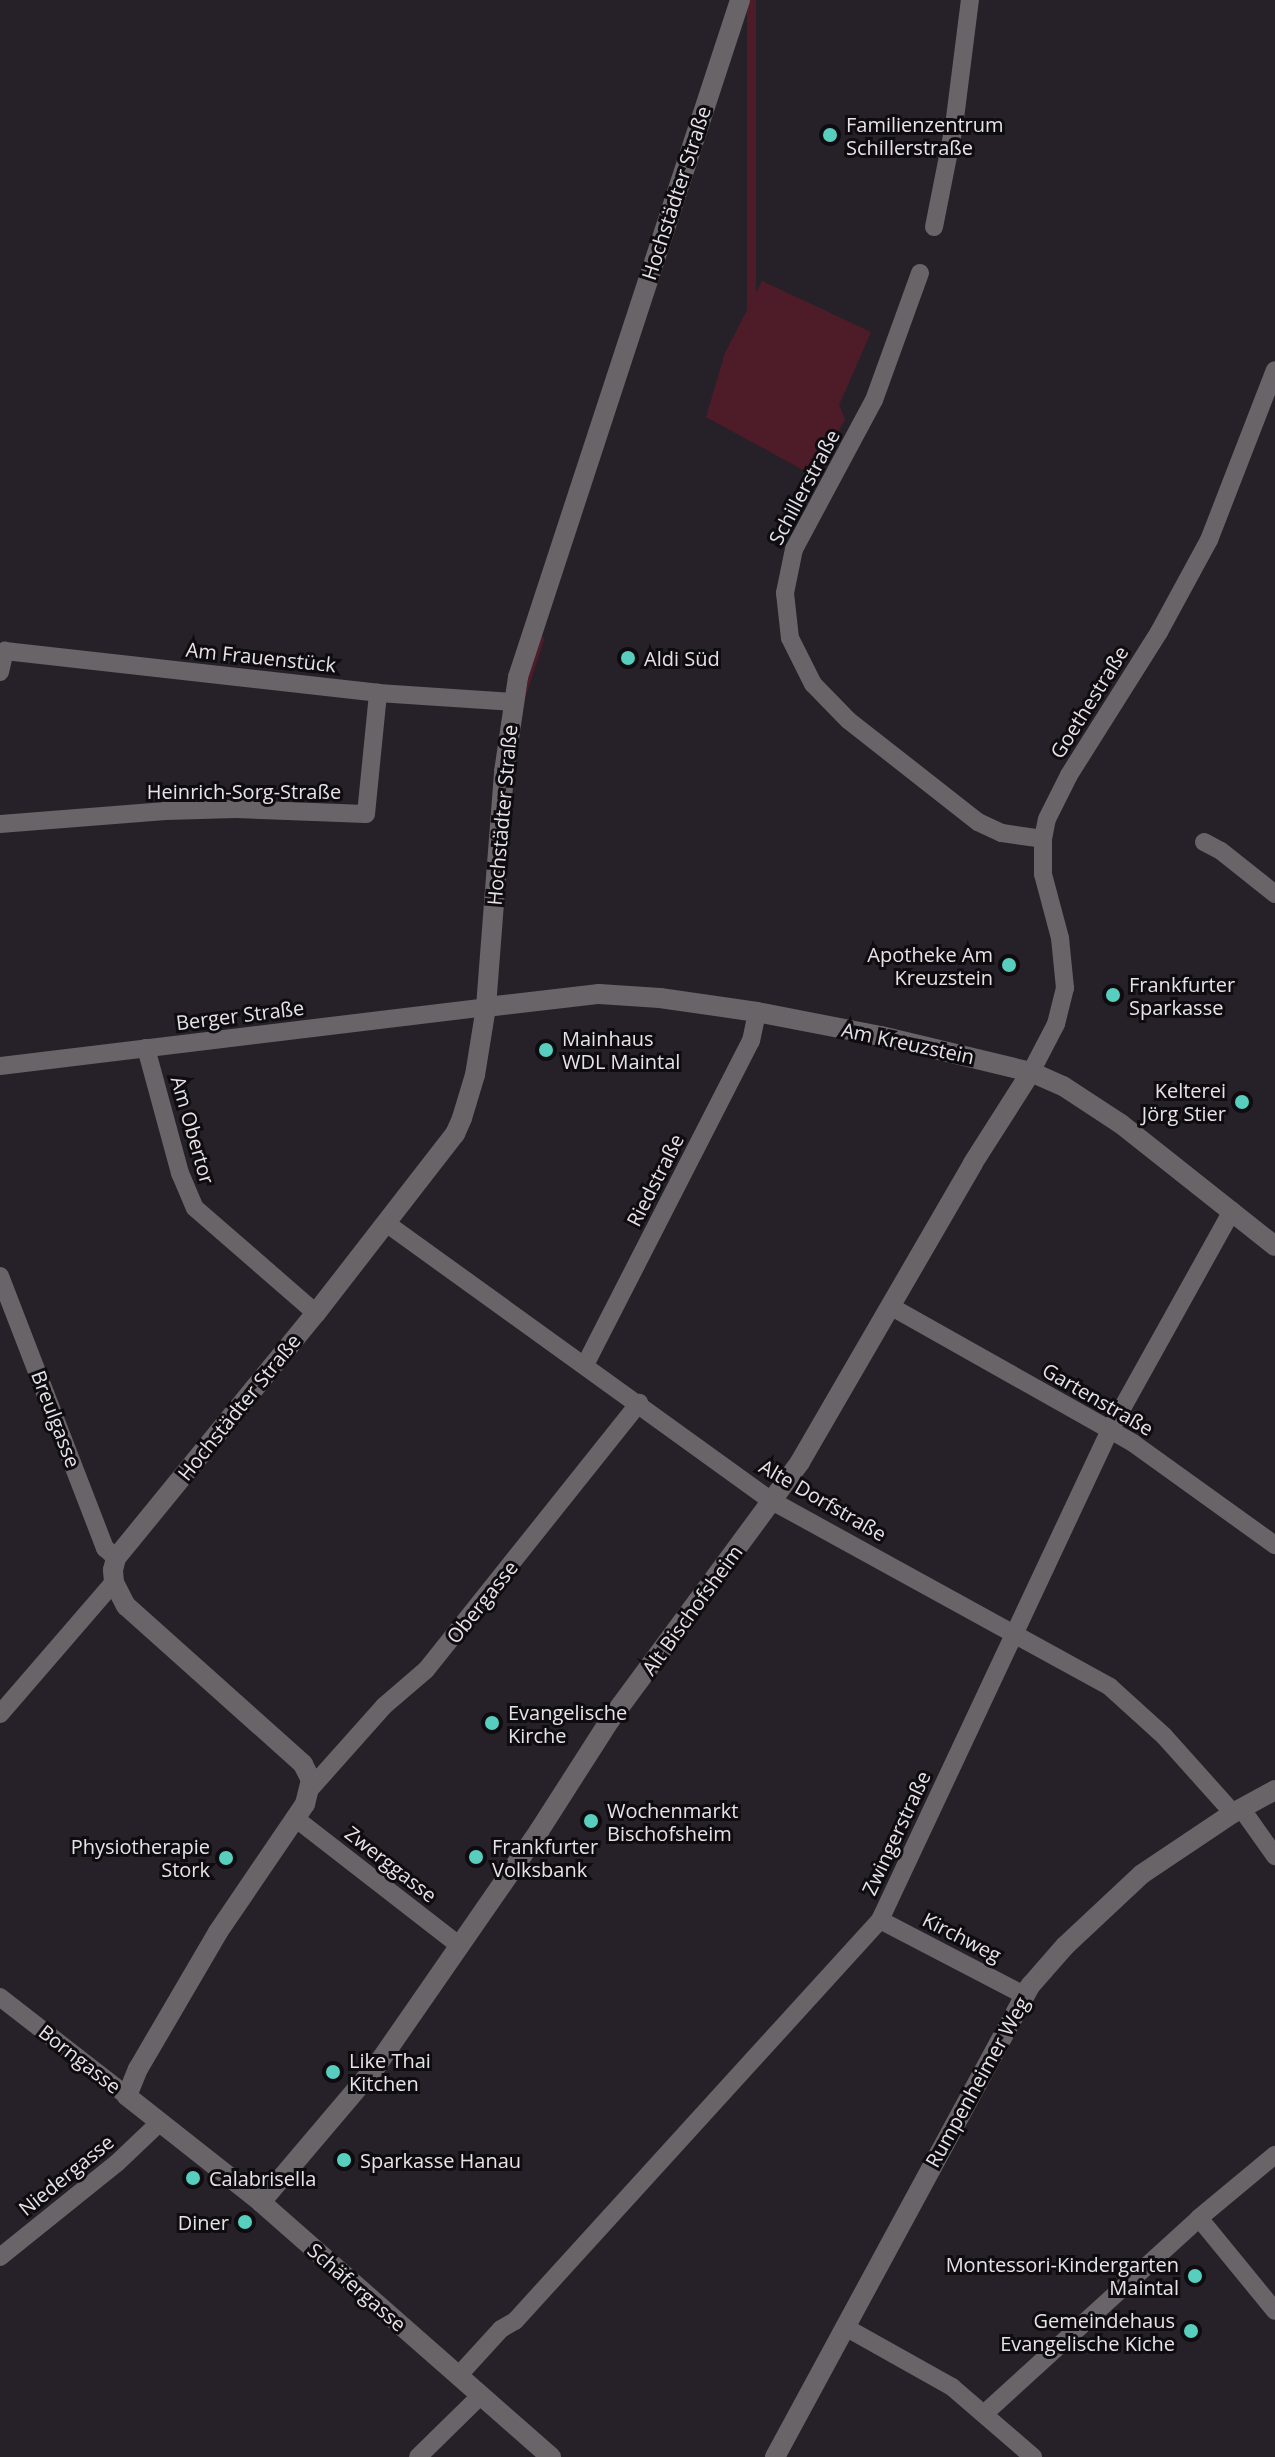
<!DOCTYPE html>
<html>
<head>
<meta charset="utf-8">
<style>
  body { margin:0 }
  #map { position:relative; width:1275px; height:2457px; overflow:hidden; background:#262129; font-family:"Open Sans",sans-serif }
  div>[style] { position:absolute }
  .green>* { inset:0; background:#4d1c28; transform-origin:0 0 }
  .minor>* { height:18px; margin:-9px; padding:0 9px; transform-origin:9px; border-radius:9px; background:#696467 }
  .tertiary>* { height:20px; margin:-10px; padding:0 10px; transform-origin:10px; border-radius:10px; background:#696467 }
  .dots>* { width:22px; height:22px; translate:-50% -50%; box-sizing:border-box; border:4px solid #0e0c0f; border-radius:50% }
  span { translate:-50% -50%; white-space:nowrap; text-align:center; line-height:1.15; -webkit-text-stroke:6px #0e0c0f; paint-order:stroke }
  .poi-label { font-size:20px; color:#e6e3e8 }
  .left { translate:0 -50%; text-align:left }
  .right { translate:-100% -50%; text-align:right }
  .street-label { font-size:20px; color:#e6e3e8 }
</style>
</head>
<body>
<div id="map">
  <div class="green">
    <div style="left:747px;top:0;width:9px;height:382px"></div>
    <div style="clip-path:polygon(762px 281px,871px 332px,839px 405px,845px 419px,814px 476px,706px 417px,725px 353px)"></div>
    <div style="left:539px;top:636px;width:6px;height:93px;rotate:18deg"></div>
  </div>
  <div class="minor">
    <div style="left:934px;top:227px;width:103px;rotate:-78.8deg"></div>
    <div style="left:954px;top:126px;width:127px;rotate:-82.8deg"></div>
    <div style="left:920px;top:273px;width:135px;rotate:109.9deg"></div>
    <div style="left:874px;top:400px;width:169px;rotate:118.2deg"></div>
    <div style="left:794px;top:549px;width:45px;rotate:101.6deg"></div>
    <div style="left:785px;top:593px;width:45px;rotate:83.7deg"></div>
    <div style="left:790px;top:638px;width:51px;rotate:63.4deg"></div>
    <div style="left:813px;top:684px;width:50px;rotate:45.8deg"></div>
    <div style="left:848px;top:720px;width:165px;rotate:38.1deg"></div>
    <div style="left:978px;top:822px;width:26px;rotate:25deg"></div>
    <div style="left:1002px;top:833px;width:41px;rotate:8.3deg"></div>
    <div style="left:0;top:672px;width:22px;rotate:-77deg"></div>
    <div style="left:5px;top:651px;width:375px;rotate:6.4deg"></div>
    <div style="left:378px;top:693px;width:134px;rotate:3.8deg"></div>
    <div style="left:0;top:824px;width:166px;rotate:-4.5deg"></div>
    <div style="left:165px;top:811px;width:71px;rotate:-1.6deg"></div>
    <div style="left:236px;top:809px;width:130px;rotate:2.2deg"></div>
    <div style="left:366px;top:814px;width:122px;rotate:-84.3deg"></div>
    <div style="left:1204px;top:842px;width:19px;rotate:28deg"></div>
    <div style="left:1221px;top:851px;width:69px;rotate:38.5deg"></div>
    <div style="left:146px;top:1048px;width:130px;rotate:74.8deg"></div>
    <div style="left:180px;top:1173px;width:38px;rotate:67deg"></div>
    <div style="left:195px;top:1208px;width:160px;rotate:41deg"></div>
    <div style="left:0;top:1066px;width:490px;rotate:-6.9deg"></div>
    <div style="left:1031px;top:1072px;width:54px;rotate:-62.5deg"></div>
    <div style="left:1056px;top:1024px;width:37px;rotate:-76deg"></div>
    <div style="left:1065px;top:988px;width:50px;rotate:-95.7deg"></div>
    <div style="left:1060px;top:938px;width:66px;rotate:-104.9deg"></div>
    <div style="left:1043px;top:874px;width:35px;rotate:-90deg"></div>
    <div style="left:1043px;top:839px;width:20px;rotate:-79deg"></div>
    <div style="left:1047px;top:819px;width:49px;rotate:-63.4deg"></div>
    <div style="left:1069px;top:775px;width:169px;rotate:-57.8deg"></div>
    <div style="left:1159px;top:632px;width:105px;rotate:-61.5deg"></div>
    <div style="left:1209px;top:540px;width:182px;rotate:-68.8deg"></div>
    <div style="left:386px;top:1223px;width:476px;rotate:35.8deg"></div>
    <div style="left:772px;top:1501px;width:386px;rotate:28.8deg"></div>
    <div style="left:1110px;top:1687px;width:73px;rotate:42.2deg"></div>
    <div style="left:1164px;top:1736px;width:103px;rotate:48.1deg"></div>
    <div style="left:0;top:1276px;width:292px;rotate:68.9deg"></div>
    <div style="left:105px;top:1548px;width:15px;rotate:42deg"></div>
    <div style="left:890px;top:1306px;width:279px;rotate:29.4deg"></div>
    <div style="left:1133px;top:1443px;width:175px;rotate:35.7deg"></div>
    <div style="left:585px;top:1365px;width:364px;rotate:-62.9deg"></div>
    <div style="left:751px;top:1041px;width:30px;rotate:-78deg"></div>
    <div style="left:0;top:1714px;width:174px;rotate:-49.2deg"></div>
    <div style="left:311px;top:1788px;width:110px;rotate:-48.3deg"></div>
    <div style="left:384px;top:1706px;width:55px;rotate:-40.6deg"></div>
    <div style="left:426px;top:1670px;width:342px;rotate:-51.4deg"></div>
    <div style="left:1241px;top:1808px;width:59px;rotate:54.7deg"></div>
    <div style="left:295px;top:1818px;width:209px;rotate:37.8deg"></div>
    <div style="left:880px;top:1920px;width:162px;rotate:27.5deg"></div>
    <div style="left:0;top:1997px;width:161px;rotate:37.9deg"></div>
    <div style="left:1199px;top:2218px;width:120px;rotate:50.7deg"></div>
    <div style="left:0;top:2257px;width:150px;rotate:-38.8deg"></div>
    <div style="left:117px;top:2163px;width:57px;rotate:-43.6deg"></div>
    <div style="left:845px;top:2327px;width:123px;rotate:29.3deg"></div>
    <div style="left:952px;top:2387px;width:107px;rotate:40.8deg"></div>
    <div style="left:459px;top:2375px;width:62px;rotate:-47.6deg"></div>
    <div style="left:501px;top:2329px;width:16px;rotate:-30deg"></div>
    <div style="left:515px;top:2321px;width:542px;rotate:-47.69deg"></div>
    <div style="left:880px;top:1920px;width:541px;rotate:-64.86deg"></div>
    <div style="left:1110px;top:1430px;width:251px;rotate:-60.9deg"></div>
    <div style="left:985px;top:2413px;width:290px;rotate:-42.3deg"></div>
    <div style="left:1199px;top:2218px;width:99px;rotate:-39.7deg"></div>
    <div style="left:418px;top:2457px;width:88px;rotate:-44.5deg"></div>
  </div>
  <div class="tertiary">
    <div style="left:486px;top:1007px;width:114px;rotate:-6.6deg"></div>
    <div style="left:599px;top:994px;width:61px;rotate:3.8deg"></div>
    <div style="left:660px;top:998px;width:98px;rotate:8.2deg"></div>
    <div style="left:757px;top:1012px;width:126px;rotate:11deg"></div>
    <div style="left:881px;top:1036px;width:154px;rotate:13.5deg"></div>
    <div style="left:1031px;top:1072px;width:35px;rotate:24deg"></div>
    <div style="left:1063px;top:1086px;width:69px;rotate:33.2deg"></div>
    <div style="left:1121px;top:1124px;width:196px;rotate:38.4deg"></div>
    <div style="left:261px;top:2202px;width:180px;rotate:-49.7deg"></div>
    <div style="left:377px;top:2065px;width:285px;rotate:-55.3deg"></div>
    <div style="left:539px;top:1831px;width:132px;rotate:-57.4deg"></div>
    <div style="left:610px;top:1720px;width:320px;rotate:-53.6deg"></div>
    <div style="left:800px;top:1462px;width:345px;rotate:-59.9deg"></div>
    <div style="left:973px;top:1163px;width:108px;rotate:-57.5deg"></div>
    <div style="left:551px;top:2457px;width:386px;rotate:-138.7deg"></div>
    <div style="left:261px;top:2202px;width:171px;rotate:-141.7deg"></div>
    <div style="left:127px;top:2096px;width:29px;rotate:-68deg"></div>
    <div style="left:138px;top:2069px;width:159px;rotate:-59.7deg"></div>
    <div style="left:218px;top:1932px;width:155px;rotate:-55.8deg"></div>
    <div style="left:305px;top:1804px;width:25px;rotate:-76deg"></div>
    <div style="left:311px;top:1780px;width:18px;rotate:-117deg"></div>
    <div style="left:303px;top:1764px;width:237px;rotate:-138.2deg"></div>
    <div style="left:126px;top:1606px;width:27px;rotate:-117deg"></div>
    <div style="left:114px;top:1582px;width:12px;rotate:-95deg"></div>
    <div style="left:113px;top:1570px;width:12px;rotate:-76deg"></div>
    <div style="left:116px;top:1558px;width:316px;rotate:-50.8deg"></div>
    <div style="left:316px;top:1313px;width:227px;rotate:-52.2deg"></div>
    <div style="left:455px;top:1134px;width:17px;rotate:-66deg"></div>
    <div style="left:462px;top:1118px;width:45px;rotate:-73.2deg"></div>
    <div style="left:475px;top:1075px;width:69px;rotate:-80.8deg"></div>
    <div style="left:486px;top:1007px;width:236px;rotate:-85.6deg"></div>
    <div style="left:504px;top:772px;width:96px;rotate:-81.6deg"></div>
    <div style="left:518px;top:677px;width:712px;rotate:-71.84deg"></div>
    <div style="left:775px;top:2457px;width:536px;rotate:-61.57deg"></div>
    <div style="left:1030px;top:1986px;width:53px;rotate:-48.8deg"></div>
    <div style="left:1065px;top:1946px;width:105px;rotate:-43.1deg"></div>
    <div style="left:1142px;top:1874px;width:110px;rotate:-33.8deg"></div>
    <div style="left:1233px;top:1813px;width:48px;rotate:-28.7deg"></div>
  </div>
  <div class="dots">
    <div style="left:830px;top:135px;background:#58cebf"></div>
    <div style="left:628px;top:658px;background:#58cebf"></div>
    <div style="left:1009px;top:965px;background:#58cebf"></div>
    <div style="left:1113px;top:995px;background:#58cebf"></div>
    <div style="left:546px;top:1050px;background:#58cebf"></div>
    <div style="left:1242px;top:1102px;background:#58cebf"></div>
    <div style="left:492px;top:1723px;background:#58cebf"></div>
    <div style="left:591px;top:1821px;background:#58cebf"></div>
    <div style="left:476px;top:1857px;background:#58cebf"></div>
    <div style="left:226px;top:1858px;background:#58cebf"></div>
    <div style="left:333px;top:2072px;background:#58cebf"></div>
    <div style="left:344px;top:2160px;background:#58cebf"></div>
    <div style="left:193px;top:2178px;background:#58cebf"></div>
    <div style="left:245px;top:2222px;background:#58cebf"></div>
    <div style="left:1195px;top:2276px;background:#58cebf"></div>
    <div style="left:1191px;top:2331px;background:#58cebf"></div>
  </div>
  <div class="poi-label">
    <span class="left" style="left:846px;top:136px">Familienzentrum<br>Schillerstraße</span>
    <span class="left" style="left:644px;top:658px">Aldi Süd</span>
    <span class="right" style="left:993px;top:966px">Apotheke Am<br>Kreuzstein</span>
    <span class="left" style="left:1129px;top:996px">Frankfurter<br>Sparkasse</span>
    <span class="left" style="left:562px;top:1050px">Mainhaus<br>WDL Maintal</span>
    <span class="right" style="left:1226px;top:1102px">Kelterei<br>Jörg Stier</span>
    <span class="left" style="left:508px;top:1724px">Evangelische<br>Kirche</span>
    <span class="left" style="left:607px;top:1822px">Wochenmarkt<br>Bischofsheim</span>
    <span class="right" style="left:210px;top:1858px">Physiotherapie<br>Stork</span>
    <span class="left" style="left:492px;top:1858px">Frankfurter<br>Volksbank</span>
    <span class="left" style="left:349px;top:2072px">Like Thai<br>Kitchen</span>
    <span class="left" style="left:360px;top:2160px">Sparkasse Hanau</span>
    <span class="left" style="left:209px;top:2178px">Calabrisella</span>
    <span class="right" style="left:229px;top:2222px">Diner</span>
    <span class="right" style="left:1179px;top:2276px">Montessori-Kindergarten<br>Maintal</span>
    <span class="right" style="left:1175px;top:2332px">Gemeindehaus<br>Evangelische Kiche</span>
  </div>
  <div class="street-label">
    <span style="left:676px;top:193px;rotate:-72deg">Hochstädter Straße</span>
    <span style="left:804px;top:487px;rotate:-62deg">Schillerstraße</span>
    <span style="left:261px;top:657px;rotate:6deg">Am Frauenstück</span>
    <span style="left:1089px;top:702px;rotate:-58deg">Goethestraße</span>
    <span style="left:244px;top:791px">Heinrich-Sorg-Straße</span>
    <span style="left:502px;top:815px;rotate:-85deg">Hochstädter Straße</span>
    <span style="left:240px;top:1015px;rotate:-7deg">Berger Straße</span>
    <span style="left:908px;top:1043px;rotate:12deg">Am Kreuzstein</span>
    <span style="left:193px;top:1130px;rotate:74deg">Am Obertor</span>
    <span style="left:655px;top:1180px;rotate:-63deg">Riedstraße</span>
    <span style="left:1098px;top:1399px;rotate:30deg">Gartenstraße</span>
    <span style="left:239px;top:1407px;rotate:-51deg">Hochstädter Straße</span>
    <span style="left:56px;top:1419px;rotate:69deg">Breulgasse</span>
    <span style="left:823px;top:1500px;rotate:30deg">Alte Dorfstraße</span>
    <span style="left:482px;top:1602px;rotate:-51deg">Obergasse</span>
    <span style="left:692px;top:1610px;rotate:-54deg">Alt Bischofsheim</span>
    <span style="left:896px;top:1833px;rotate:-65deg">Zwingerstraße</span>
    <span style="left:391px;top:1864px;rotate:38deg">Zwerggasse</span>
    <span style="left:962px;top:1937px;rotate:27deg">Kirchweg</span>
    <span style="left:80px;top:2059px;rotate:38deg">Borngasse</span>
    <span style="left:977px;top:2082px;rotate:-61deg">Rumpenheimer Weg</span>
    <span style="left:66px;top:2175px;rotate:-39deg">Niedergasse</span>
    <span style="left:357px;top:2287px;rotate:41deg">Schäfergasse</span>
  </div>
</div>
</body>
</html>
